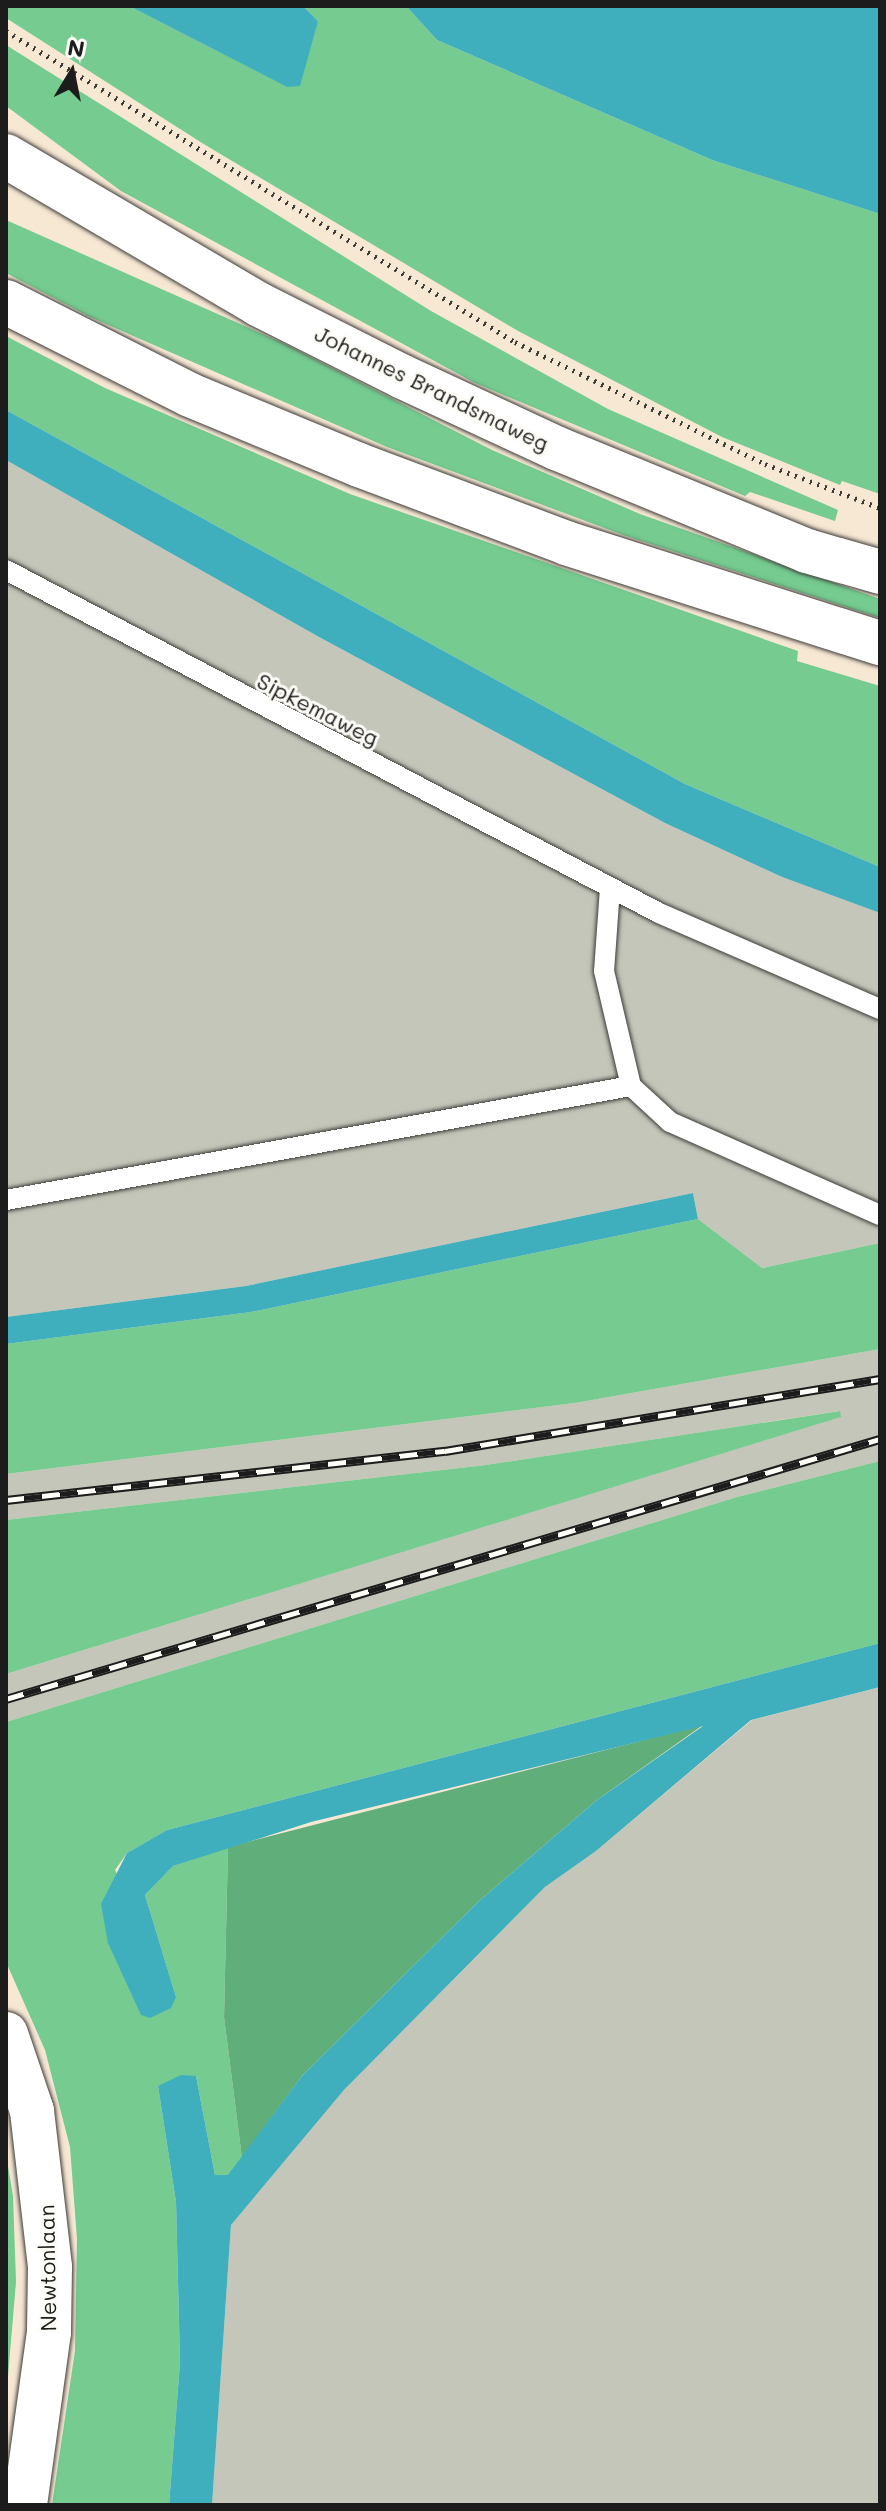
<!DOCTYPE html>
<html>
<head>
<meta charset="utf-8">
<style>
  body { margin:0 }
  #map { position:relative; width:886px; height:2511px; overflow:hidden; background:#f7e8d4; font-family:Mali,sans-serif }
  div>[style] { position:absolute }
  .industrial>* { inset:0; background:#c3c6b9 }
  .green>* { inset:0; background:#75cb90 }
  .forest>* { inset:0; background:#60af7a }
  .water>* { inset:0; background:#40afbd }
  .path>* { height:5px; margin-top:-2.5px; transform-origin:0; background:repeating-linear-gradient(90deg,#3d3b38 0 2px,transparent 0 8px) }
  .roads { filter:drop-shadow(0 0 2px #3d3b38) drop-shadow(0 0 2px #3d3b38) }
  .lane>* { height:20px; margin:-10px; padding:0 10px; transform-origin:10px; border-radius:10px; background:#fff }
  .secondary>* { height:44px; margin:-22px; padding:0 22px; transform-origin:22px; border-radius:22px; background:#fff }
  .primary>* { height:44px; margin:-22px; padding:0 22px; transform-origin:22px; border-radius:22px; background:#fff }
  .rail>* { height:9px; margin-top:-4.5px; transform-origin:0; background:repeating-linear-gradient(90deg,#fdfcf7 0 18px,#1c1c1c 0 36px); box-sizing:border-box; border-block:2px solid #1c1c1c }
  span { translate:-50% -50%; white-space:nowrap; text-align:center; line-height:1.15; -webkit-text-stroke:6px #fdfcf7; paint-order:stroke }
  .street-label { font-size:22px; color:#1c1c1c }
  .frame { position:absolute; inset:0; border:8px solid #1c1c1c; pointer-events:none }
  .north { position:absolute; left:32px; top:32px; width:80px; height:80px; -webkit-text-stroke:6px #fdfcf7; paint-order:stroke; rotate:10deg; font-size:22px; font-weight:700; line-height:32px; text-align:center; color:#1c1c1c }
  .north::after { content:''; display:block; margin:auto; width:28px; height:36px; background:#1c1c1c; clip-path:polygon(50% 0,100% 100%,50% 72%,0 100%) }
</style>
</head>
<body>
<div id="map">
  <div class="industrial">
    <div style="clip-path:polygon(6px 460px,319px 637px,665px 823px,782px 877px,880px 913px,880px 1243px,762px 1268px,698px 1219px,693px 1193px,246px 1286px,6px 1317px)"></div>
    <div style="clip-path:polygon(880px 1349px,880px 1461px,737px 1497px,6px 1722px,6px 1674px,840px 1417px,839px 1411px,486px 1465px,6px 1520px,6px 1474px,575px 1403px)"></div>
    <div style="clip-path:polygon(880px 1687px,880px 2505px,212px 2505px,231px 2225px,344px 2090px,545px 1887px,596px 1851px,752px 1720px)"></div>
  </div>
  <div class="green">
    <div style="clip-path:polygon(6px 6px,129px 6px,288px 87px,318px 21px,303px 6px,406px 6px,437px 40px,712px 160px,880px 214px,880px 494px,842px 481px,840px 485px,722px 437px,518px 331px,202px 143px,6px 18px)"></div>
    <div style="clip-path:polygon(6px 45px,431px 311px,608px 409px,838px 510px,835px 521px,750px 492px,745px 496px,475px 383px,121px 191px,6px 106px)"></div>
    <div style="clip-path:polygon(6px 220px,285px 344px,492px 450px,640px 514px,880px 599px,880px 618px,626px 536px,387px 447px,90px 317px,6px 273px)"></div>
    <div style="clip-path:polygon(6px 336px,105px 388px,350px 494px,798px 651px,797px 661px,880px 686px,880px 867px,685px 784px,6px 410px)"></div>
    <div style="clip-path:polygon(698px 1219px,762px 1268px,880px 1243px,880px 1349px,575px 1403px,6px 1474px,6px 1344px,251px 1312px)"></div>
    <div style="clip-path:polygon(840px 1411px,841px 1417px,6px 1674px,6px 1520px,486px 1465px)"></div>
    <div style="clip-path:polygon(880px 1461px,880px 1643px,167px 1830px,127px 1853px,115px 1870px,176px 1997px,145px 1895px,173px 1866px,228px 1847px,224px 2017px,242px 2158px,229px 2175px,215px 2175px,196px 2076px,158px 2086px,176px 2202px,180px 2362px,169px 2505px,52px 2505px,75px 2351px,77px 2239px,70px 2147px,45px 2050px,6px 1962px,6px 1722px,737px 1497px)"></div>
    <div style="clip-path:polygon(6px 2154px,13px 2196px,16px 2282px,6px 2400px)"></div>
  </div>
  <div class="forest">
    <div style="clip-path:polygon(703px 1725px,597px 1800px,478px 1902px,302px 2076px,242px 2158px,224px 2017px,228px 1847px)"></div>
  </div>
  <div class="water">
    <div style="clip-path:polygon(129px 6px,303px 6px,318px 21px,300px 86px,287px 87px)"></div>
    <div style="clip-path:polygon(406px 6px,880px 6px,880px 214px,712px 160px,437px 40px)"></div>
    <div style="clip-path:polygon(6px 410px,685px 784px,880px 867px,880px 913px,782px 877px,665px 823px,319px 637px,6px 460px)"></div>
    <div style="clip-path:polygon(693px 1193px,698px 1219px,251px 1312px,6px 1344px,6px 1317px,246px 1286px)"></div>
    <div style="clip-path:polygon(880px 1643px,880px 1687px,751px 1720px,596px 1851px,545px 1887px,344px 2090px,231px 2225px,212px 2505px,169px 2505px,180px 2362px,176px 2202px,158px 2086px,181px 2075px,196px 2076px,215px 2175px,228px 2175px,302px 2076px,478px 1902px,597px 1800px,703px 1726px,311px 1822px,173px 1866px,145px 1895px,176px 1997px,171px 2008px,150px 2018px,141px 2015px,108px 1943px,101px 1904px,127px 1853px,167px 1830px)"></div>
  </div>
  <div class="path">
    <div style="left:6px;top:31px;width:596px;rotate:31.43deg"></div>
    <div style="left:515px;top:342px;width:278px;rotate:26deg"></div>
    <div style="left:765px;top:464px;width:123px;rotate:20.9deg"></div>
  </div>
  <div class="roads">
    <div class="lane">
      <div style="left:6px;top:570px;width:738px;rotate:27.71deg"></div>
      <div style="left:659px;top:913px;width:241px;rotate:23.5deg"></div>
      <div style="left:610px;top:888px;width:83px;rotate:94.1deg"></div>
      <div style="left:604px;top:971px;width:118px;rotate:76.8deg"></div>
      <div style="left:631px;top:1086px;width:53px;rotate:42.7deg"></div>
      <div style="left:670px;top:1122px;width:230px;rotate:23.9deg"></div>
      <div style="left:6px;top:1200px;width:635px;rotate:-10.34deg"></div>
    </div>
    <div class="secondary">
      <div style="left:6px;top:2034px;width:81px;rotate:71.3deg"></div>
      <div style="left:32px;top:2111px;width:157px;rotate:83.4deg"></div>
      <div style="left:50px;top:2267px;width:65px;rotate:90.9deg"></div>
      <div style="left:49px;top:2332px;width:175px;rotate:97.9deg"></div>
    </div>
    <div class="primary">
      <div style="left:6px;top:156px;width:292px;rotate:30.4deg"></div>
      <div style="left:258px;top:304px;width:162px;rotate:26.7deg"></div>
      <div style="left:403px;top:377px;width:169px;rotate:24.9deg"></div>
      <div style="left:556px;top:448px;width:271px;rotate:22.3deg"></div>
      <div style="left:807px;top:551px;width:76px;rotate:16deg"></div>
      <div style="left:6px;top:302px;width:206px;rotate:26.8deg"></div>
      <div style="left:190px;top:395px;width:183px;rotate:22.5deg"></div>
      <div style="left:359px;top:465px;width:221px;rotate:20.6deg"></div>
      <div style="left:566px;top:543px;width:330px;rotate:17.7deg"></div>
    </div>
  </div>
  <div class="rail">
    <div style="left:6px;top:1500px;width:442px;rotate:-6.4deg"></div>
    <div style="left:445px;top:1451px;width:441px;rotate:-9.4deg"></div>
    <div style="left:6px;top:1699px;width:912px;rotate:-16.57deg"></div>
  </div>
  <div class="street-label">
    <span style="left:432px;top:388px;rotate:26deg">Johannes Brandsmaweg</span>
    <span style="left:318px;top:709px;rotate:27deg">Sipkemaweg</span>
    <span style="left:47px;top:2268px;rotate:-91deg">Newtonlaan</span>
  </div>
  <div class="frame"></div>
  <div class="north">N</div>
</div>
</body>
</html>
